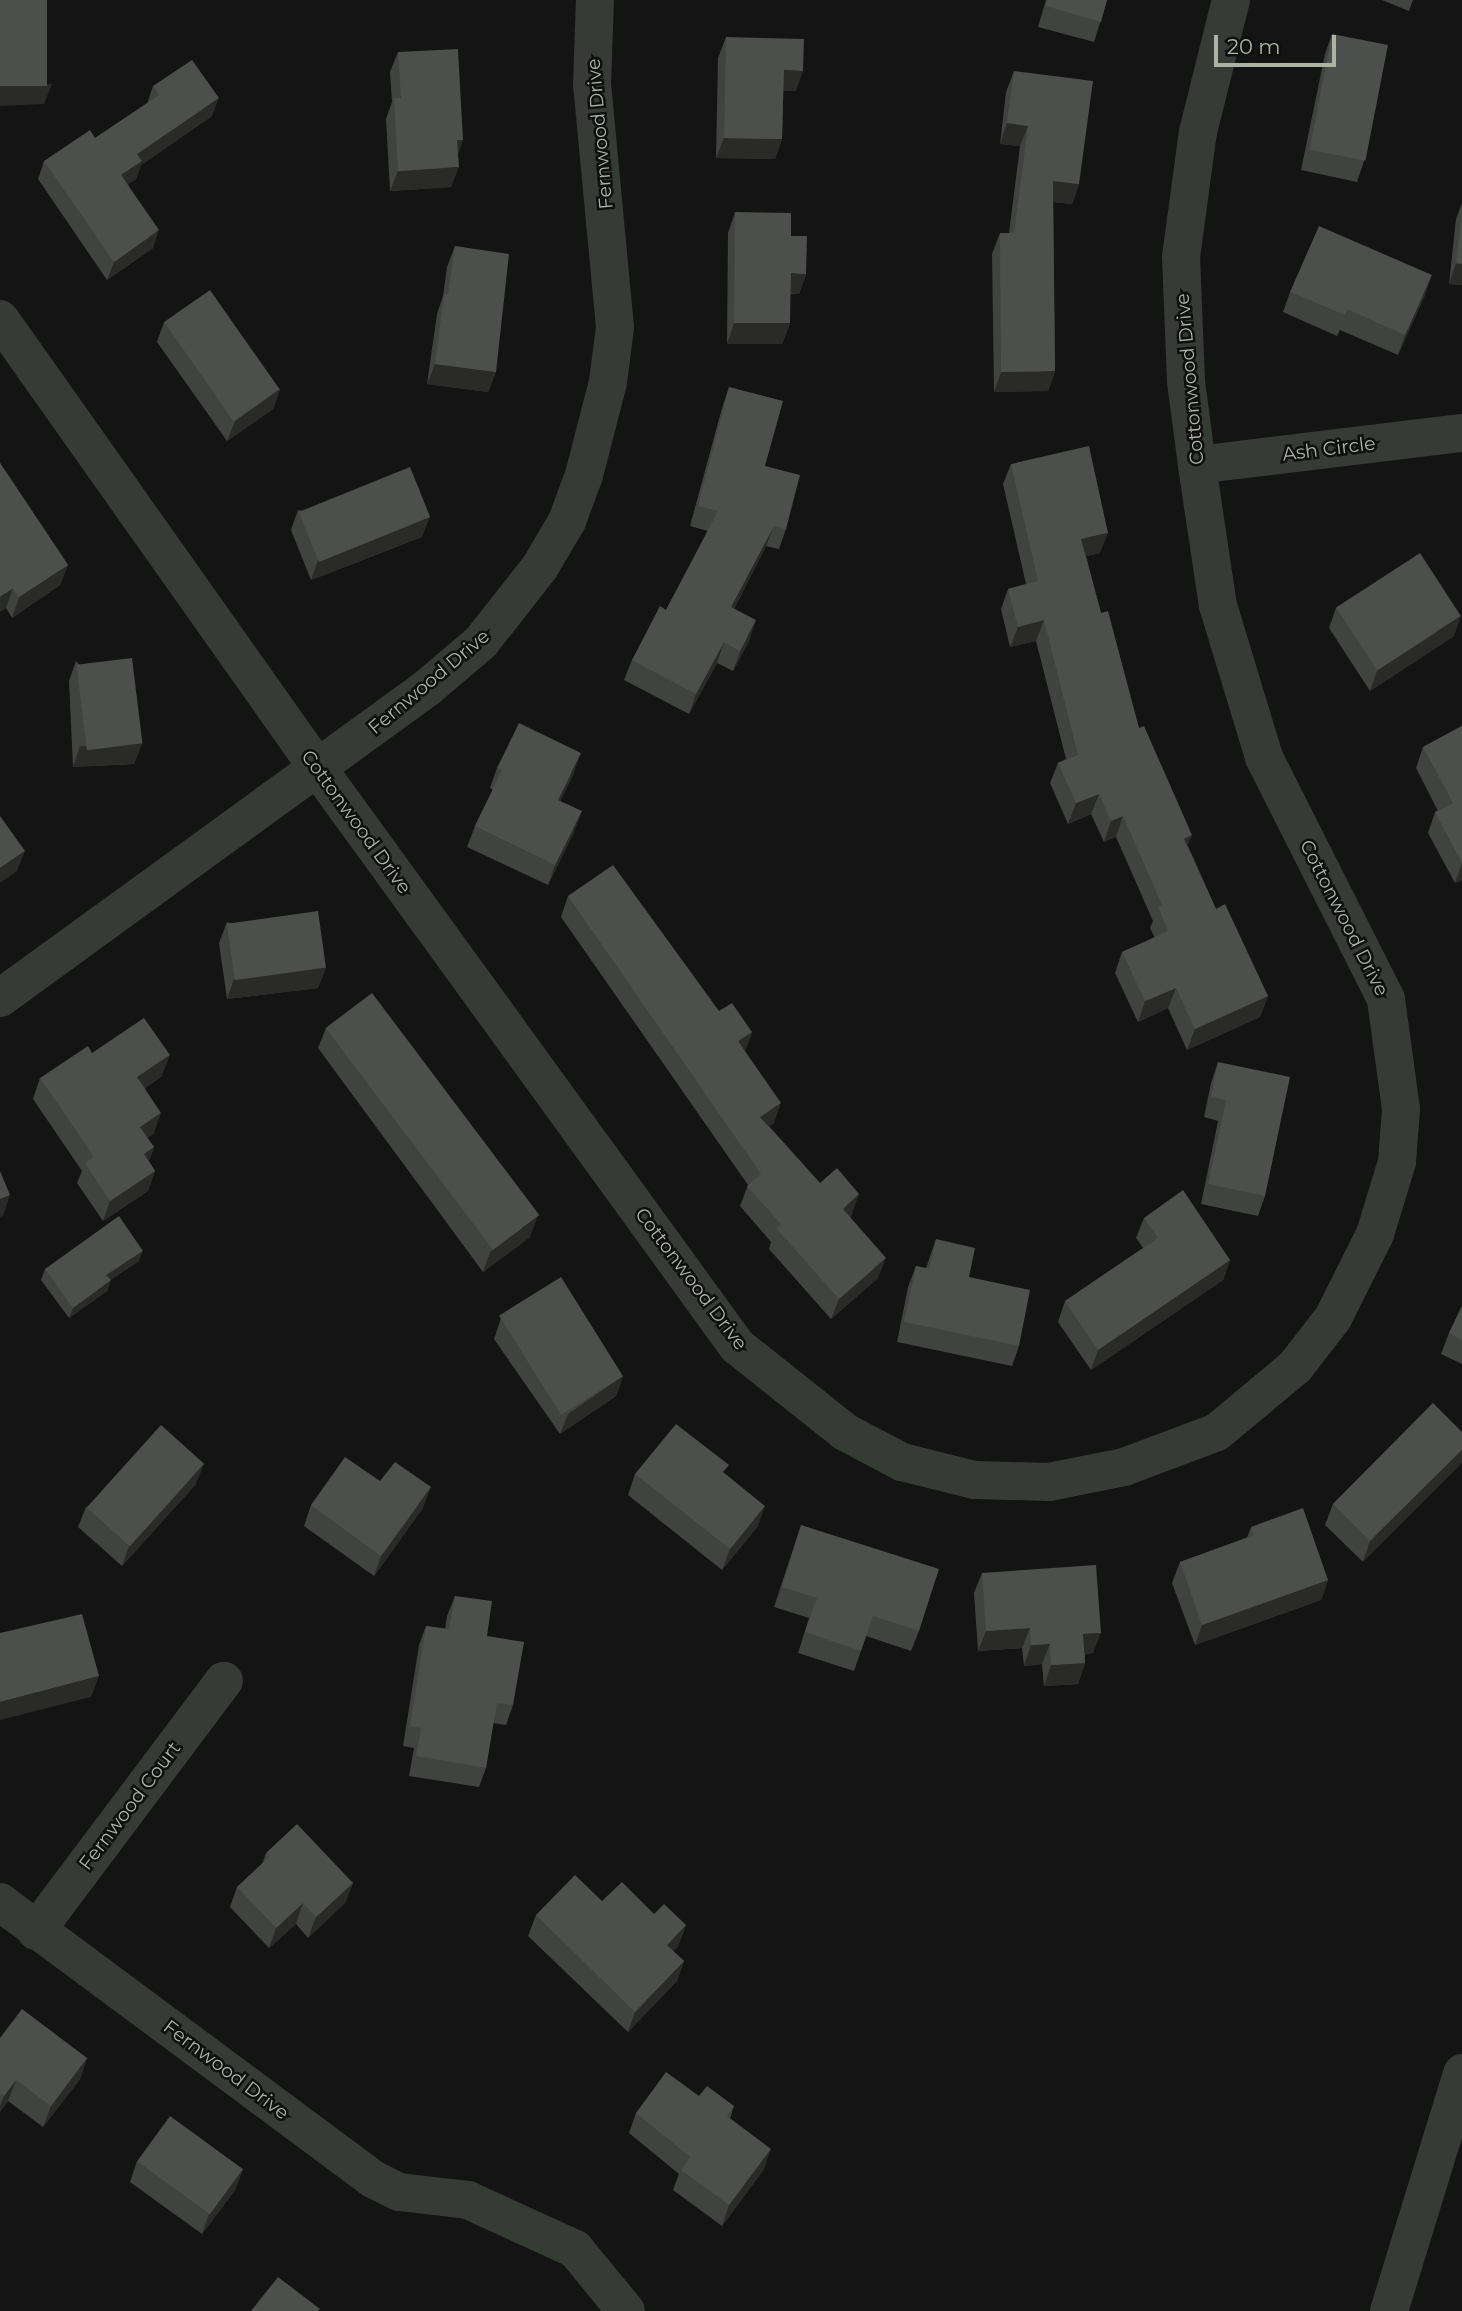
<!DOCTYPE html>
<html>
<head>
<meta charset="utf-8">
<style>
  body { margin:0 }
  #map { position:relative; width:1462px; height:2311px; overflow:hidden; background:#131413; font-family:Montserrat,sans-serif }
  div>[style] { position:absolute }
  .minor>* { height:38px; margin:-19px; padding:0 19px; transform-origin:19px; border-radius:19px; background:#373b36 }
  .wall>* { inset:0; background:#414340 }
  .shaded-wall>* { inset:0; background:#2a2b29 }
  .building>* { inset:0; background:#4c4f4b; transform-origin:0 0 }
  span { translate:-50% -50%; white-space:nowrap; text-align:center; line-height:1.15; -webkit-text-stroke:5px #0e0f0e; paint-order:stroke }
  .street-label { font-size:19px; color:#abb3a5 }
  .scale { position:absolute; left:1214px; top:35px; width:122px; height:32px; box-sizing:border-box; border:4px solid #abb3a5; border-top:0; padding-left:9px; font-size:21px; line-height:24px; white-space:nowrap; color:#abb3a5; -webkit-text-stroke:5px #0e0f0e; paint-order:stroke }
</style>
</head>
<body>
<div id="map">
  <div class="minor">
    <div style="left:0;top:319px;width:552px;rotate:54.73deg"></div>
    <div style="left:319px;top:770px;width:712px;rotate:54.03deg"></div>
    <div style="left:737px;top:1346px;width:138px;rotate:38.5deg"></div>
    <div style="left:845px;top:1432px;width:64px;rotate:27.8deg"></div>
    <div style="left:902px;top:1462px;width:74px;rotate:14deg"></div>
    <div style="left:974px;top:1480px;width:75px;rotate:1.5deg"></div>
    <div style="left:1049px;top:1482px;width:76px;rotate:-11.3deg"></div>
    <div style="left:1124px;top:1467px;width:99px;rotate:-20.6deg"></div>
    <div style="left:1217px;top:1432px;width:102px;rotate:-39.8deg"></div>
    <div style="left:1295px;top:1367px;width:62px;rotate:-52.2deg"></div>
    <div style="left:1333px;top:1318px;width:94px;rotate:-63.4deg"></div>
    <div style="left:1375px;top:1234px;width:75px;rotate:-73deg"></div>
    <div style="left:1397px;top:1162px;width:53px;rotate:-85.7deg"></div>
    <div style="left:1401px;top:1109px;width:111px;rotate:-97.8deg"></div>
    <div style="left:1386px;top:999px;width:271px;rotate:-116.8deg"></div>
    <div style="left:1264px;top:757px;width:158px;rotate:-106.9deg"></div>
    <div style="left:1218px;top:606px;width:143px;rotate:-98.5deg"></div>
    <div style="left:1197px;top:465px;width:85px;rotate:-97.5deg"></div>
    <div style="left:1186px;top:381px;width:124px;rotate:-92.3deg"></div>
    <div style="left:1181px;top:257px;width:126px;rotate:-82.3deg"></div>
    <div style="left:1198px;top:132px;width:136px;rotate:-76deg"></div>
    <div style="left:1197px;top:465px;width:267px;rotate:-6.9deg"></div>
    <div style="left:0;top:998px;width:528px;rotate:-35.98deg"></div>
    <div style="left:427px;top:688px;width:71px;rotate:-40.4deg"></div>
    <div style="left:481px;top:642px;width:95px;rotate:-51.8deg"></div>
    <div style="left:540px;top:567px;width:53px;rotate:-59.6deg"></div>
    <div style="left:567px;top:521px;width:49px;rotate:-69.7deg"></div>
    <div style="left:584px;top:475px;width:96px;rotate:-75.5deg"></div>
    <div style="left:608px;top:382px;width:55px;rotate:-82.7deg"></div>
    <div style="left:615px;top:327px;width:243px;rotate:-95.4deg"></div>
    <div style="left:592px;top:85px;width:85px;rotate:-88deg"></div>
    <div style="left:0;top:1902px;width:465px;rotate:36.6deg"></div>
    <div style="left:373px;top:2179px;width:29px;rotate:27deg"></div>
    <div style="left:399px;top:2192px;width:69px;rotate:6.6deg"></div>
    <div style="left:468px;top:2200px;width:118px;rotate:24.6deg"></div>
    <div style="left:575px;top:2249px;width:80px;rotate:50.6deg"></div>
    <div style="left:36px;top:1931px;width:313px;rotate:-53.1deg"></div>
    <div style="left:1389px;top:2311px;width:249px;rotate:-72.9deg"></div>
  </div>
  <div class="wall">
    <div style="clip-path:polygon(1046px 0,1107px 0,1094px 42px,1038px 27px)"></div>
    <div style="clip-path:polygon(1382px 0,1413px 0,1409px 11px)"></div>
    <div style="clip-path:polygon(1332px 34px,1364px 161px,1357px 182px,1301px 170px,1325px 54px)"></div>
    <div style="clip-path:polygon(726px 37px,796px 91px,783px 91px,782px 139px,775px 159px,716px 158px,718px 58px)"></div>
    <div style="clip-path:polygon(398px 52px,451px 187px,390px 191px,386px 119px,392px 102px,390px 72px)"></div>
    <div style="clip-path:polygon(1014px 71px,1079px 184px,1072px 204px,1053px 202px,1055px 371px,1048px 391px,994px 392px,992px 254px,1000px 233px,1009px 233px,1020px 146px,1000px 144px,1006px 92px)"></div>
    <div style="clip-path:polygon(153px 86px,212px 116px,141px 165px,136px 179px,128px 184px,153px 248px,107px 280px,38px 179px,44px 161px,95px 138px,147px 104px)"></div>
    <div style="clip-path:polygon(1462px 203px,1462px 285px,1449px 284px,1456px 219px)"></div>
    <div style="clip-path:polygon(735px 212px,791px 236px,806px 274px,799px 294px,790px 294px,790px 323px,782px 344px,727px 344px,728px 233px)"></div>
    <div style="clip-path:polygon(455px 246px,496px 372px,488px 392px,427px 384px,437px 314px,443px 296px,447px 267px)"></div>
    <div style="clip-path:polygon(1290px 292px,1425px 295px,1398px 355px,1340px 330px,1337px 336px,1283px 312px)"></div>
    <div style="clip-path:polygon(164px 322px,280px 389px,273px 409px,227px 441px,157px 342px)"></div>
    <div style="clip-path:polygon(729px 387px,765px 466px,786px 529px,779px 549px,766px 546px,734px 609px,749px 641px,733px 671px,717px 663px,689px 714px,624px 680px,632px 660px,666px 610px,708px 531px,690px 526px,722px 408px)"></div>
    <div style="clip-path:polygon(0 463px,68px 565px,60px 585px,12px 618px,6px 608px)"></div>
    <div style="clip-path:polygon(1011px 464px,1100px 553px,1086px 556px,1101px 613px,1139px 728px,1188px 846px,1216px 909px,1268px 996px,1260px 1017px,1187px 1050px,1168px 1008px,1138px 1022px,1115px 973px,1122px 952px,1155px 938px,1150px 928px,1153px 921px,1116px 837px,1104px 842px,1091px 814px,1068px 824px,1050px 783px,1058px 763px,1066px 759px,1036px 641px,1010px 647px,1001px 609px,1008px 589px,1026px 584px,1003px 484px)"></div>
    <div style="clip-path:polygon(298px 510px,422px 537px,311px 580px,291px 530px)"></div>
    <div style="clip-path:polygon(1336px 608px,1454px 636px,1370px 691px,1329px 628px)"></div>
    <div style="clip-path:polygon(76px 661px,142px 743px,134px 764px,73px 767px,69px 681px)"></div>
    <div style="clip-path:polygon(1462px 726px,1462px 880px,1455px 883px,1428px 833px,1435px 812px,1438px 811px,1416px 768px,1423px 747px)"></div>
    <div style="clip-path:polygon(497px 768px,574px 773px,560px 801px,574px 832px,548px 885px,467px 847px,475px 826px,493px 790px,490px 788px)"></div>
    <div style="clip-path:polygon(568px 896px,719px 1011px,752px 1032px,745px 1051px,774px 1123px,769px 1126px,820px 1183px,852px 1214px,850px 1217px,878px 1278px,831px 1319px,769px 1249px,771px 1242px,740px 1206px,748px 1185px,561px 917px)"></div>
    <div style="clip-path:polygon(227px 922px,326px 967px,318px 988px,227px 999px,219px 943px)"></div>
    <div style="clip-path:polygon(326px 1028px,530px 1237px,483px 1272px,318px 1048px)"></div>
    <div style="clip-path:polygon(92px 1053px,162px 1076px,145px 1088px,154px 1133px,147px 1138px,154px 1147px,149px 1161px,155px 1171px,148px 1191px,103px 1221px,77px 1183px,82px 1171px,33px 1099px,40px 1078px)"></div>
    <div style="clip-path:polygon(1218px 1062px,1265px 1196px,1258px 1216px,1201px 1204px,1218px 1121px,1204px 1117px,1211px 1083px)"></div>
    <div style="clip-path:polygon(1144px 1218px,1230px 1260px,1223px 1280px,1091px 1370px,1058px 1322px,1065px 1301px,1143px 1248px,1136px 1238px)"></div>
    <div style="clip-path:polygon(936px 1239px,969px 1277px,1019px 1346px,1012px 1366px,897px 1342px,908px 1287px,916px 1266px,926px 1268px)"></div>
    <div style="clip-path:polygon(139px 1261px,110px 1280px,107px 1291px,69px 1318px,41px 1280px,45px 1269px)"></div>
    <div style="clip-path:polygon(1462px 1306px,1462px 1364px,1441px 1354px,1449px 1333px)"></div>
    <div style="clip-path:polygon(501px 1318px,623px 1376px,616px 1396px,560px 1434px,494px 1339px)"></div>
    <div style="clip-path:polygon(1433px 1403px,1363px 1562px,1325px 1525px,1333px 1504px)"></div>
    <div style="clip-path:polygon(635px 1474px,725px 1474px,758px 1526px,722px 1570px,628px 1495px)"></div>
    <div style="clip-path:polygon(380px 1481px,423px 1508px,374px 1576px,304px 1526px,311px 1505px)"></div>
    <div style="clip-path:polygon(196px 1484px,122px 1566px,78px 1527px,86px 1507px)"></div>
    <div style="clip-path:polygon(801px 1525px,919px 1631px,911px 1651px,866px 1636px,854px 1671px,798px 1653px,809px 1618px,774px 1607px)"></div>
    <div style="clip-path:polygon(1251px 1527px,1328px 1580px,1321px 1600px,1195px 1645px,1172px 1583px,1180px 1562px,1247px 1538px)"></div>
    <div style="clip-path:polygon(982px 1573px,1093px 1653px,1085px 1654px,1085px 1663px,1078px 1684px,1044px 1686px,1042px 1664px,1024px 1666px,1022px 1648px,978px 1651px,974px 1593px)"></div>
    <div style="clip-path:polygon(455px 1596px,487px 1636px,513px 1705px,506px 1725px,493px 1723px,486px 1768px,479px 1787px,409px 1776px,414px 1748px,403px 1746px,419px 1645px,426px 1626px,445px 1629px,447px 1616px)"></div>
    <div style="clip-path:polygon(266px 1853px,353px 1883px,345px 1903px,308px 1938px,296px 1924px,269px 1948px,230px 1907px,237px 1887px,262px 1864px)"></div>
    <div style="clip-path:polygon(602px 1901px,654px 1914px,686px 1925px,678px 1946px,673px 1951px,684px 1961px,677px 1981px,628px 2032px,528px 1936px,536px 1915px)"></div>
    <div style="clip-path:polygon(0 2038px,87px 2058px,80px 2079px,43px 2127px,8px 2101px,0 2112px)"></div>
    <div style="clip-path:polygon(699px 2096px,734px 2106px,730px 2119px,764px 2169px,722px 2226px,673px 2190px,679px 2174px,629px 2133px,636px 2113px)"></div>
    <div style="clip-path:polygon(137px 2161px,243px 2169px,235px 2190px,202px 2234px,130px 2182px)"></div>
  </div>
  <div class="shaded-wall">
    <div style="clip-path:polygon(784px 70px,803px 71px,796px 91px,776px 91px)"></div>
    <div style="clip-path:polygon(52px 84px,44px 104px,0 106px,0 86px)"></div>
    <div style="clip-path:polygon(219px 98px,212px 116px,141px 165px,136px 179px,115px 193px,121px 175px,137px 154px)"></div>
    <div style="clip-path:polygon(1007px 123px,1028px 126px,1020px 146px,1000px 144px)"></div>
    <div style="clip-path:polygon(724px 138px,782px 139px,775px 159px,716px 158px)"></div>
    <div style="clip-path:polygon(457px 140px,463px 140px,456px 161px)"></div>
    <div style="clip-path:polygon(459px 167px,451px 187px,390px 191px,398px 171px)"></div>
    <div style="clip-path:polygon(1053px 181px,1079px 184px,1072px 204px,1045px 201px)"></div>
    <div style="clip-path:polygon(159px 230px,153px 248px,107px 280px,114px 262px)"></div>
    <div style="clip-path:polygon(1456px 263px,1462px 264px,1462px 285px,1449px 284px)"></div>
    <div style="clip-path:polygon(791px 273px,806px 274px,799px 294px,783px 293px)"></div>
    <div style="clip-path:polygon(1432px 275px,1425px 295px,1398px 355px,1405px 335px)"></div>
    <div style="clip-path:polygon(734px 323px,790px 323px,782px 344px,727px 344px)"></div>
    <div style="clip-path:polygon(435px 364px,496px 372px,488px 392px,427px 384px)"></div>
    <div style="clip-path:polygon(1055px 371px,1048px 391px,994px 392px,1001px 372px)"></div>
    <div style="clip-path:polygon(280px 389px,273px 409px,227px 441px,235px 421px)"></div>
    <div style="clip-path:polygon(430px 517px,422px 537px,311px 580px,318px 560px)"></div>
    <div style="clip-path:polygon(774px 526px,766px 546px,724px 628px,731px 607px)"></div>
    <div style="clip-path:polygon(1108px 533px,1100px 553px,1074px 559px,1081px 539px)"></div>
    <div style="clip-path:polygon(68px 565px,60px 585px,12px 618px,19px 597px)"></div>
    <div style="clip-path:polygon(13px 588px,6px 608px,0 612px,0 597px)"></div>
    <div style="clip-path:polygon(1461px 616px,1454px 636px,1370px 691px,1377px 671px)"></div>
    <div style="clip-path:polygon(756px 620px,749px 641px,733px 671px,740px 651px)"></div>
    <div style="clip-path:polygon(1044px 620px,1036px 641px,1010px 647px,1018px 627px)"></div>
    <div style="clip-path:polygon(724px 642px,717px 663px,689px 714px,696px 694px)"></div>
    <div style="clip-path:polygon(142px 743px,134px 764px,73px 767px,80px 746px)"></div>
    <div style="clip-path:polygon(581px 753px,574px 773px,551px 820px,558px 800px)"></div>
    <div style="clip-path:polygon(1099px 794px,1091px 814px,1068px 824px,1076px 803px)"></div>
    <div style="clip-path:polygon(582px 811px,574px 832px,548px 885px,555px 865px)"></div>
    <div style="clip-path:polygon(1123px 816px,1116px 837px,1104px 842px,1111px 821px)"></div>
    <div style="clip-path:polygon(1192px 835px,1184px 856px,1184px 839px)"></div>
    <div style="clip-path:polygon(25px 851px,17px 871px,0 883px,0 868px)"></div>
    <div style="clip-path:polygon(1462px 863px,1462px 880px,1455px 883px)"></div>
    <div style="clip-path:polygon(326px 967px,318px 988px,227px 999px,234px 979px)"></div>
    <div style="clip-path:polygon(1176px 988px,1168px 1008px,1138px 1022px,1145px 1001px)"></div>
    <div style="clip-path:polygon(1268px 996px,1260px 1017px,1187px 1050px,1195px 1029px)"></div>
    <div style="clip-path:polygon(752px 1032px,745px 1052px,738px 1041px)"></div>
    <div style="clip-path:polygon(170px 1055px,162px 1076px,130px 1098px,137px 1077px)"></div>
    <div style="clip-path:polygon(781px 1103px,774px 1123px,753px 1138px,760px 1117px)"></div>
    <div style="clip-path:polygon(161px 1113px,154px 1133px,133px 1147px,140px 1127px)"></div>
    <div style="clip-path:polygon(154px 1147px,146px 1168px,144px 1154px)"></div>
    <div style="clip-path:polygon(155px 1171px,148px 1191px,103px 1221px,110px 1201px)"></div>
    <div style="clip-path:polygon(859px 1194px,852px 1214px,835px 1229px,843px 1209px)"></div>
    <div style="clip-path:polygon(10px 1195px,3px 1216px,0 1217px,0 1199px)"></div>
    <div style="clip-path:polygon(538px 1216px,530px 1237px,483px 1272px,490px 1252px)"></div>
    <div style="clip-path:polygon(143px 1251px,139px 1261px,103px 1285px,106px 1275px)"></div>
    <div style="clip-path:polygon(886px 1258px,878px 1278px,831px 1319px,839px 1299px)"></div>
    <div style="clip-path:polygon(1230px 1260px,1223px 1280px,1091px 1370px,1098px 1350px)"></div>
    <div style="clip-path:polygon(111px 1280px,107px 1291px,69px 1318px,73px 1308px)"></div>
    <div style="clip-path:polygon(623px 1376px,616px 1396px,560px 1434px,568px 1414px)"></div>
    <div style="clip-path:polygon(1462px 1450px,1462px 1463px,1363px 1562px,1370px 1541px)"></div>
    <div style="clip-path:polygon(204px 1464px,196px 1484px,122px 1566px,129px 1546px)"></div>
    <div style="clip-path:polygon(431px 1487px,423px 1508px,374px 1576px,381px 1556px)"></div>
    <div style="clip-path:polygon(765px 1506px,758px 1526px,722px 1570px,730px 1549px)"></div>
    <div style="clip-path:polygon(1328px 1580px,1321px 1600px,1195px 1645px,1202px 1625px)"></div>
    <div style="clip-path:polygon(1030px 1628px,1022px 1648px,978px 1651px,986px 1631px)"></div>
    <div style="clip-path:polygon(1101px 1633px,1093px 1653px,1076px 1654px,1083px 1634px)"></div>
    <div style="clip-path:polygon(1050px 1644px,1042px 1664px,1024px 1666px,1031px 1645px)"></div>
    <div style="clip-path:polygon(1085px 1663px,1078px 1684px,1044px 1686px,1051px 1665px)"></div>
    <div style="clip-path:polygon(99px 1676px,91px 1697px,0 1720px,0 1702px)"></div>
    <div style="clip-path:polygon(353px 1883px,345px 1903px,308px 1938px,316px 1917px)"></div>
    <div style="clip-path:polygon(303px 1903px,296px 1924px,269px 1948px,276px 1928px)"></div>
    <div style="clip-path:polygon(686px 1925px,678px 1946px,660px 1965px,667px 1945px)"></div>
    <div style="clip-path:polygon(684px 1961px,677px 1981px,628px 2032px,635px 2012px)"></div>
    <div style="clip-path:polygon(87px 2058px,80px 2079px,43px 2127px,51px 2106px)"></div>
    <div style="clip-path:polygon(16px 2080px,8px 2101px,0 2112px,0 2106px,4px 2096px)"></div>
    <div style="clip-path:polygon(771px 2149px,764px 2169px,722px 2226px,729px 2205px)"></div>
    <div style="clip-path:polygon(243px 2169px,235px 2190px,202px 2234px,209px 2214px)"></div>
  </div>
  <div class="building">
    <div style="left:0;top:0;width:47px;height:86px"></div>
    <div style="clip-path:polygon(1047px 0,1107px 0,1101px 22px,1046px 6px)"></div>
    <div style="left:1332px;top:34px;width:57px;height:118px;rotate:11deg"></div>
    <div style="clip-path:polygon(726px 37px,804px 39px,803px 71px,784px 70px,782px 139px,724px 138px)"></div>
    <div style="clip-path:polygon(458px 49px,463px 140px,457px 140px,459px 167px,398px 171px,394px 98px,401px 98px,398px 52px)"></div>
    <div style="clip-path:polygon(192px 60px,219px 98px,137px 154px,142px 161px,121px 175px,159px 230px,114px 262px,44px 161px,90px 130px,95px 138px,159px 95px,153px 86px)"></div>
    <div style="clip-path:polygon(1014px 71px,1093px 81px,1079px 184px,1053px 181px,1055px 371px,1001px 372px,1000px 233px,1014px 233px,1028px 126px,1007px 123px)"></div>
    <div style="clip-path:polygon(735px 212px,791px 213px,791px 236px,807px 236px,806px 274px,791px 273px,790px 323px,734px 323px)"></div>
    <div style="clip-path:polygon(1462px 212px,1462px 264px,1456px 263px)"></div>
    <div style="clip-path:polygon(1319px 226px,1432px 275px,1405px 335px,1347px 309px,1345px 315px,1290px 292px)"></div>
    <div style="clip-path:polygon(455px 246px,509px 254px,496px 372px,435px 364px,444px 294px,448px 294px)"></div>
    <div style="left:210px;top:290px;width:121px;height:56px;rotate:55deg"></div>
    <div style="clip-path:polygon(729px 387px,783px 401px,765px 466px,800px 475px,786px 529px,774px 526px,731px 607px,756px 620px,740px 651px,724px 642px,696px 694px,632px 660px,660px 606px,666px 610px,718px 511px,698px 506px)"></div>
    <div style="clip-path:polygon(1089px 446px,1108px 533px,1081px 539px,1101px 613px,1108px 611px,1139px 728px,1144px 726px,1192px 835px,1184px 839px,1216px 909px,1225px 904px,1268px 996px,1195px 1029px,1176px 988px,1145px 1001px,1122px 952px,1168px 931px,1158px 907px,1162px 905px,1123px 816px,1111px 821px,1099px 794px,1076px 803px,1058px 763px,1078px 755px,1044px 620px,1018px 627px,1008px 589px,1038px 581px,1011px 464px)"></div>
    <div style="clip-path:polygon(0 463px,68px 565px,19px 597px,13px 588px,0 597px)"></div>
    <div style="left:410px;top:467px;width:54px;height:120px;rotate:68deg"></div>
    <div style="left:1420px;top:553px;width:75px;height:100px;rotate:57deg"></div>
    <div style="left:132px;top:658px;width:86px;height:56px;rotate:83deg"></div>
    <div style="clip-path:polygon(519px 723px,581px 753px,558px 800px,582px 811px,555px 865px,475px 826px,502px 770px,497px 768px)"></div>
    <div style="clip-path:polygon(1462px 726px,1462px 863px,1435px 812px,1453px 803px,1423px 747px)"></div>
    <div style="clip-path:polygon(0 816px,25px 851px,0 868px)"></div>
    <div style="clip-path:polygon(613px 865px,719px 1011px,732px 1003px,752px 1032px,738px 1041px,781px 1103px,760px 1117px,820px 1183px,837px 1168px,859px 1194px,843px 1209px,886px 1258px,839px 1299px,776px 1228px,781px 1224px,747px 1186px,761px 1174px,568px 896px)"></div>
    <div style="left:318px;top:911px;width:57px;height:92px;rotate:82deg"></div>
    <div style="left:372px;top:993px;width:278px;height:58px;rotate:53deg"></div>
    <div style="clip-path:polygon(144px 1018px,170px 1055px,137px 1077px,161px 1113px,140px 1127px,154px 1147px,144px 1154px,155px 1171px,110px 1201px,85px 1163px,94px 1157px,40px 1078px,88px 1046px,92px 1053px)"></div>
    <div style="clip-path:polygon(1218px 1062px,1290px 1077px,1265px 1196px,1208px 1184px,1226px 1100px,1211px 1097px)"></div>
    <div style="clip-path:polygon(0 1171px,10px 1195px,0 1199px)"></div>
    <div style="clip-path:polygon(1183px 1190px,1230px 1260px,1098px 1350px,1065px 1301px,1158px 1238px,1144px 1218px)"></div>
    <div style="clip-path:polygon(119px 1216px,143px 1251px,106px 1275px,111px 1280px,73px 1308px,45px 1269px)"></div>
    <div style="clip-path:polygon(936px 1239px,975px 1248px,969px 1277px,1030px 1290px,1019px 1346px,904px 1322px,916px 1266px,929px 1269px)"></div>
    <div style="left:561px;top:1277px;width:117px;height:73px;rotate:58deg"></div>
    <div style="clip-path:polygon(1462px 1306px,1462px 1340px,1449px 1333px)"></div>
    <div style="clip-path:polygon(1433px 1403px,1462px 1432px,1462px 1450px,1370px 1541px,1333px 1504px)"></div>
    <div style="clip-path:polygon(676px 1424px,729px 1465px,723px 1472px,765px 1506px,730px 1549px,635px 1474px)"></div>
    <div style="left:161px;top:1425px;width:58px;height:111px;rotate:42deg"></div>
    <div style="clip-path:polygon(345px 1457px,380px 1481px,395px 1462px,431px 1487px,381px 1556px,311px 1505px)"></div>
    <div style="clip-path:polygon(1303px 1508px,1328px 1580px,1202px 1625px,1180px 1562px,1254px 1535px,1251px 1527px)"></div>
    <div style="clip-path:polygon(801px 1525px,939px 1569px,919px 1631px,873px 1616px,861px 1651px,805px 1632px,817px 1598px,782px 1587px)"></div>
    <div style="clip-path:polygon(1096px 1565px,1101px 1633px,1083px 1634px,1085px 1663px,1051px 1665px,1050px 1644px,1031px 1645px,1030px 1628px,986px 1631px,982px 1573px)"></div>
    <div style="clip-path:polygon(455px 1596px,492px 1601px,487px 1636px,524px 1642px,513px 1705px,497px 1703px,486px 1768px,416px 1756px,421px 1728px,410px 1726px,426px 1626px,449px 1629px)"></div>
    <div style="clip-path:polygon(82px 1614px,99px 1676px,0 1702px,0 1633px)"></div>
    <div style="clip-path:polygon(297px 1824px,353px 1883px,316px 1917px,303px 1903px,276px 1928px,237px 1887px,269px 1857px,266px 1853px)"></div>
    <div style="clip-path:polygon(575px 1875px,602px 1901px,622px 1882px,654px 1914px,664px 1904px,686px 1925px,667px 1945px,684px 1961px,635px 2012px,536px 1915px)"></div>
    <div style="clip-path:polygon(22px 2009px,87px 2058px,51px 2106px,16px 2080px,4px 2096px,0 2093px,0 2038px)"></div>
    <div style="clip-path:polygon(666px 2072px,699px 2096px,707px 2086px,734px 2106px,727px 2116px,771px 2149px,729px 2205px,681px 2170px,690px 2157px,636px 2113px)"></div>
    <div style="left:170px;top:2116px;width:90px;height:56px;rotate:36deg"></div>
    <div style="clip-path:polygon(278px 2277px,320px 2309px,318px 2311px,251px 2311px)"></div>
  </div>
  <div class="street-label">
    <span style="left:600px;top:134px;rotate:-95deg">Fernwood Drive</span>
    <span style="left:1190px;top:379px;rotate:-95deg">Cottonwood Drive</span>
    <span style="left:1329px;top:449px;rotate:-7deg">Ash Circle</span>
    <span style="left:429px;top:682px;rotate:-40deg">Fernwood Drive</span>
    <span style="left:356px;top:822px;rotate:54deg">Cottonwood Drive</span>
    <span style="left:1344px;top:918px;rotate:63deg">Cottonwood Drive</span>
    <span style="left:691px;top:1279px;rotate:53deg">Cottonwood Drive</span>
    <span style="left:130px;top:1806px;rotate:-53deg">Fernwood Court</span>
    <span style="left:226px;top:2070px;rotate:37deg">Fernwood Drive</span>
  </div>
  <div class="scale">20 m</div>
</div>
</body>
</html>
